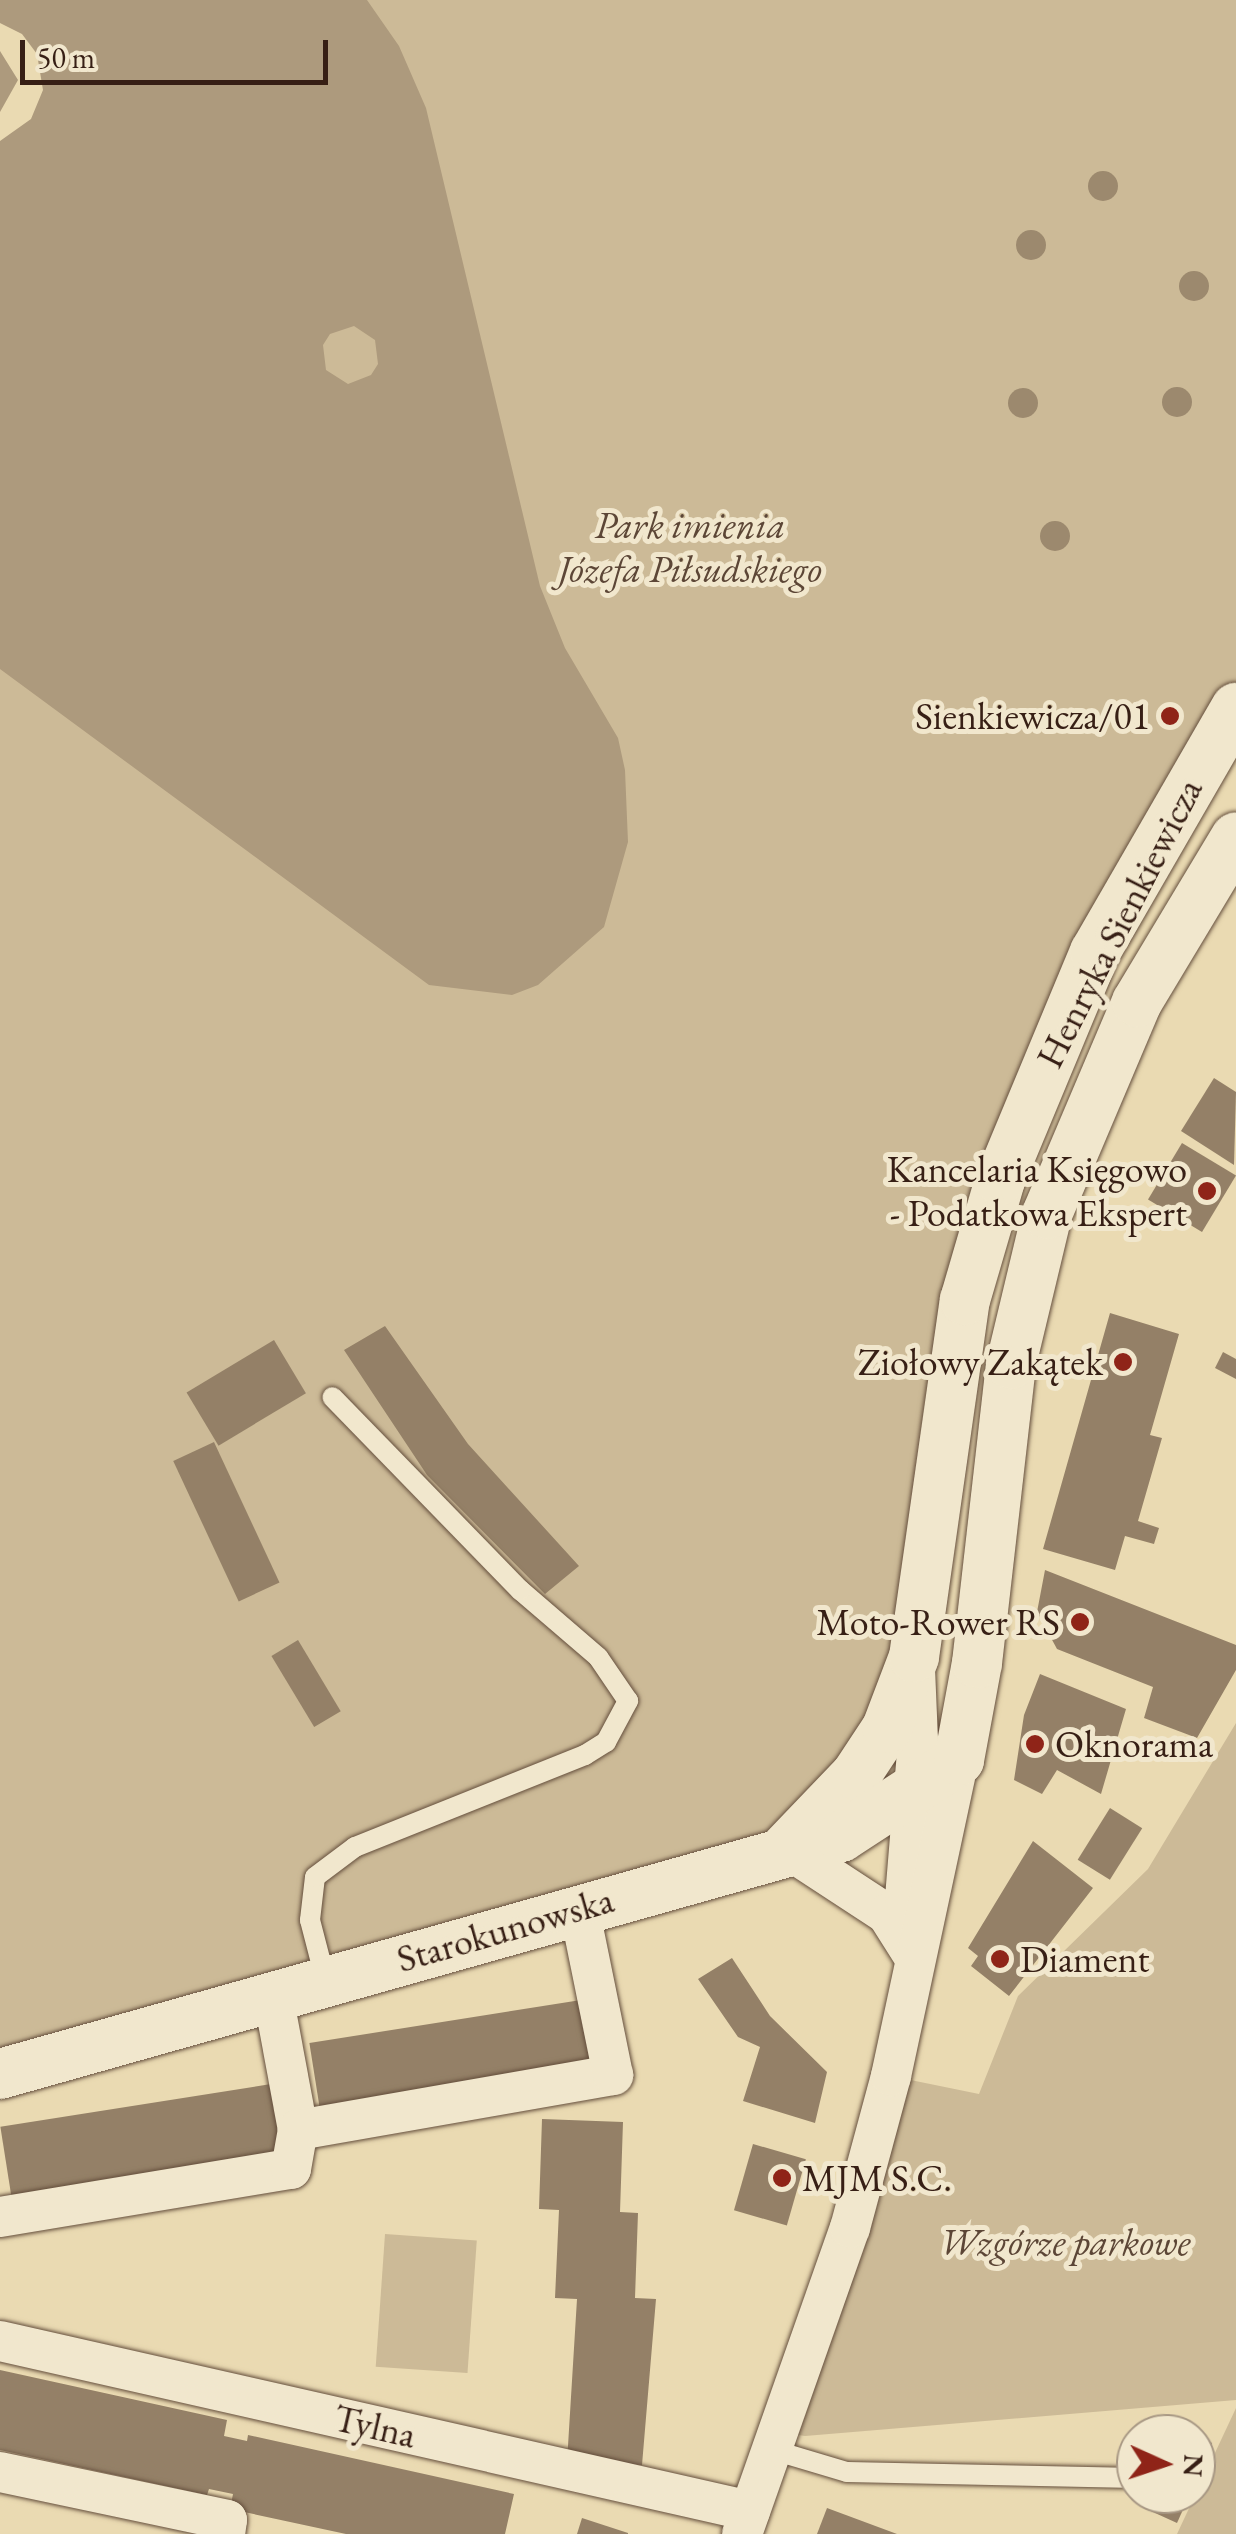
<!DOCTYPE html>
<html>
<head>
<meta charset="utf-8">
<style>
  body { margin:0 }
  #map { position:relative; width:1236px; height:2534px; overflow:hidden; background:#eadab2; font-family:"EB Garamond",serif }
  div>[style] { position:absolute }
  .green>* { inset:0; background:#ccba97; transform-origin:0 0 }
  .water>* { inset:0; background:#ad9a7d }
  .pier>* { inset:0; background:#eadab2 }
  .building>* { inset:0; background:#948067; transform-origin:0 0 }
  .roads { filter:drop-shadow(0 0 2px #644e3c) drop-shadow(0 0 2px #644e3c) }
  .service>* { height:20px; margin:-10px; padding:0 10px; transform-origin:10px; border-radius:10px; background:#f1e7cd }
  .minor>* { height:40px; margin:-20px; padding:0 20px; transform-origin:20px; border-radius:20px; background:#f1e7cd }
  .tertiary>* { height:50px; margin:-25px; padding:0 25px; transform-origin:25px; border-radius:25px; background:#f1e7cd }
  .trees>* { width:30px; height:30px; margin:-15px; border-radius:50%; background:#9c896e }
  .dots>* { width:28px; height:28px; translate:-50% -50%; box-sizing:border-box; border:5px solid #f1e7cd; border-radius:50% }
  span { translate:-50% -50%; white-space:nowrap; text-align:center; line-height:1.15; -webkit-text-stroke:10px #f1e7cd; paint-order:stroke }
  .park-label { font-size:38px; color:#5c4636; font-style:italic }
  .poi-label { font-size:38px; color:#371f15 }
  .right { translate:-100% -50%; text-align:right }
  .left { translate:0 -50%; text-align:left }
  .street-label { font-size:38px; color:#371f15 }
  .north { position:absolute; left:1116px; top:2414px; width:100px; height:100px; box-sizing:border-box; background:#f1e7cd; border:2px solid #a79783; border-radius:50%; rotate:93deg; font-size:28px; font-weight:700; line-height:40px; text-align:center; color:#371f15 }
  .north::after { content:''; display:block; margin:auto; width:35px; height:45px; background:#8f2418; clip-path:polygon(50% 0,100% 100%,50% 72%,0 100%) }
  .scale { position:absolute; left:20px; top:40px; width:308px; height:45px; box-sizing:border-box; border:5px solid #371f15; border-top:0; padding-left:12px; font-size:30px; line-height:35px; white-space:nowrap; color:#371f15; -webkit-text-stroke:8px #f1e7cd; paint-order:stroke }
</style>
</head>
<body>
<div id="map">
  <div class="green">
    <div style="clip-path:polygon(0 0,1236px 0,1236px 708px,1000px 1180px,914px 1657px,786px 1848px,0 2074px)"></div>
    <div style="clip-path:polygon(1236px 1723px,1236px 2400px,805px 2436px,779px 2432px,891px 2076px,979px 2094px,1018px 1996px,1148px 1869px)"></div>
    <div style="left:385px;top:2234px;width:92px;height:133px;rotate:4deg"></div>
    <div style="clip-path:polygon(1236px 2408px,1236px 2534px,1177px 2534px)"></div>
  </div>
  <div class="water">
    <div style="clip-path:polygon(evenodd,0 0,367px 0,399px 46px,426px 108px,540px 586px,565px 648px,618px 738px,625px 770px,628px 842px,604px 927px,538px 985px,512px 995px,429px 985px,0 669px,0 0,354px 326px,375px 340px,378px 364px,371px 375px,348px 384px,326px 370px,323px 345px,330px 334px,354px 326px)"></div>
  </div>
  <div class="pier">
    <div style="clip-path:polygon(0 23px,22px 34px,37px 54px,43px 90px,31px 119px,0 141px,0 112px,18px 80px,0 51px)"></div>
  </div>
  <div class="building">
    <div style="clip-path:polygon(1214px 1078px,1236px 1092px,1234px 1165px,1181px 1131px)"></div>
    <div style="left:1182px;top:1143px;width:63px;height:66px;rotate:31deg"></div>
    <div style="clip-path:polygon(1110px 1313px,1179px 1334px,1150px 1435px,1162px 1438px,1138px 1521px,1159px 1528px,1154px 1544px,1125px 1536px,1115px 1570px,1043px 1549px)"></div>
    <div style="clip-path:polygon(385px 1326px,468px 1444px,579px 1566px,545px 1594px,427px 1475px,344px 1350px)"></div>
    <div style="left:274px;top:1340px;width:62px;height:102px;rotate:59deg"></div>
    <div style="clip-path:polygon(1223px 1352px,1236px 1359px,1236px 1379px,1215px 1368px)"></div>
    <div style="left:214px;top:1442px;width:155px;height:45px;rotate:65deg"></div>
    <div style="clip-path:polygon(1045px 1570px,1236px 1645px,1236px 1670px,1197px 1738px,1144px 1718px,1153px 1687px,1057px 1649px,1037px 1612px)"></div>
    <div style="left:298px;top:1640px;width:83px;height:31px;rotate:59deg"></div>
    <div style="clip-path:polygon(1040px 1674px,1126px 1709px,1101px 1794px,1057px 1770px,1042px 1794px,1014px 1780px,1024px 1715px)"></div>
    <div style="left:1110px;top:1808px;width:38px;height:61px;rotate:32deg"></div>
    <div style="clip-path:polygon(1033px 1841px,1093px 1888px,1009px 1996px,971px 1966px,978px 1956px,968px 1948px)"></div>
    <div style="clip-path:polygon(732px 1958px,770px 2016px,827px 2072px,815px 2123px,743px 2101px,760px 2047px,738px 2037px,698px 1979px)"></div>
    <div style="left:581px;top:2000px;width:74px;height:275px;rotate:81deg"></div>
    <div style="left:271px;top:2084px;width:77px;height:274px;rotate:81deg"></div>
    <div style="clip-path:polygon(542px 2119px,623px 2122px,620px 2212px,638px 2213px,635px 2298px,656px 2299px,642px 2465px,567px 2462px,577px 2299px,555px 2298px,559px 2210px,539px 2209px)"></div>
    <div style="left:753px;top:2144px;width:55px;height:69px;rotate:16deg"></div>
    <div style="clip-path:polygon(0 2370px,227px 2420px,224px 2436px,247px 2441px,248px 2435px,514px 2494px,505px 2534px,346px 2534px,230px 2509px,233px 2494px,209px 2489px,207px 2495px,0 2450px)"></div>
    <div style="clip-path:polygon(1196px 2436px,1212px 2443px,1196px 2480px)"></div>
    <div style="clip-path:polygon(1150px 2494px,1190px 2494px,1177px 2523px,1144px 2508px)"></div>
    <div style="clip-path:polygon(827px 2508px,897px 2534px,817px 2534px)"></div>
    <div style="clip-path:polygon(582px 2518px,628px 2533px,628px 2534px,577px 2534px)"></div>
  </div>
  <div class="roads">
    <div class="service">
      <div style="left:326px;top:1982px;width:64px;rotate:-104.5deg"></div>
      <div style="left:310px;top:1920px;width:43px;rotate:-83.4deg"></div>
      <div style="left:315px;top:1877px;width:50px;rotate:-36.9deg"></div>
      <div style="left:355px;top:1847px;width:248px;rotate:-21.8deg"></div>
      <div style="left:585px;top:1755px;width:25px;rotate:-32deg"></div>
      <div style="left:606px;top:1742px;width:47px;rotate:-61.8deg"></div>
      <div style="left:628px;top:1701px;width:53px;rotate:-124.3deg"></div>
      <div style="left:598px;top:1657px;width:103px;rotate:-139.3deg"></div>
      <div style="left:520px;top:1590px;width:269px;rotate:-134.2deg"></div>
      <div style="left:773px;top:2450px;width:77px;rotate:16.6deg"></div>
      <div style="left:847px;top:2472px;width:289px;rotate:1.2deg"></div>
    </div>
    <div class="minor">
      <div style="left:786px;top:1848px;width:121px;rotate:33.2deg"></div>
      <div style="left:887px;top:1914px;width:45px;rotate:57.7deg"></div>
      <div style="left:905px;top:1898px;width:159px;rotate:-85.3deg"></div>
      <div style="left:918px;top:1740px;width:73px;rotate:-92.4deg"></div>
      <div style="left:273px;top:1995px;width:137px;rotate:79.5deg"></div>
      <div style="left:298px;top:2130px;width:320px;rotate:-9.9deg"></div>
      <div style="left:613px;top:2075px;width:170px;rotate:-101.5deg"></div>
      <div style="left:0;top:2217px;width:295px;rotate:-9.4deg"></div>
      <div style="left:291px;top:2169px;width:40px;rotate:-80deg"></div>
      <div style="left:0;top:2341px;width:769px;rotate:12.77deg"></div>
      <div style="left:0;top:2472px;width:232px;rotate:11.9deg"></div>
      <div style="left:227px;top:2520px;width:14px;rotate:98deg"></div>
      <div style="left:742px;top:2534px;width:324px;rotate:-70.6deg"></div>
      <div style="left:850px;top:2228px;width:157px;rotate:-74.9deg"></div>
      <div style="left:891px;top:2076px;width:323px;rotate:-77.9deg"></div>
    </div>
    <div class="tertiary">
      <div style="left:786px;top:1848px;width:101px;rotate:-46.2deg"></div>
      <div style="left:856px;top:1775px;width:56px;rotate:-56.6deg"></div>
      <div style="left:887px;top:1728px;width:76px;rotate:-69.2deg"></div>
      <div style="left:914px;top:1657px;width:361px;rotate:-81.9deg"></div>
      <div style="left:965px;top:1300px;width:125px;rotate:-73.7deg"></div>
      <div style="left:1000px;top:1180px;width:247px;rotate:-67.4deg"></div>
      <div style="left:1095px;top:952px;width:282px;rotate:-60deg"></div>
      <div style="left:0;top:2074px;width:874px;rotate:-15.74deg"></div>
      <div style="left:841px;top:1837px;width:141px;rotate:-33.1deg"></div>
      <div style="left:959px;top:1760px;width:99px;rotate:-79.5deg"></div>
      <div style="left:977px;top:1663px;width:301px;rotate:-83.5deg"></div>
      <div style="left:1011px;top:1364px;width:154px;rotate:-76.5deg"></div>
      <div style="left:1047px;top:1214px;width:230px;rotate:-67deg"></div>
      <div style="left:1137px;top:1002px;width:192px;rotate:-59deg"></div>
    </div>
  </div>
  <div class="trees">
    <div style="left:1103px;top:186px"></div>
    <div style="left:1031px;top:245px"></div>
    <div style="left:1194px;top:286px"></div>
    <div style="left:1177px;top:402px"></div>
    <div style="left:1023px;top:403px"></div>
    <div style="left:1055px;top:536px"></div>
  </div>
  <div class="dots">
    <div style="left:1170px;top:716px;background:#8f2418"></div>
    <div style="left:1207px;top:1191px;background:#8f2418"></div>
    <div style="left:1123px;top:1362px;background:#8f2418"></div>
    <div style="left:1080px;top:1622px;background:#8f2418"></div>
    <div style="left:1035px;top:1744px;background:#8f2418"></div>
    <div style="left:1000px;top:1959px;background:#8f2418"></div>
    <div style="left:782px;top:2178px;background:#8f2418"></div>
  </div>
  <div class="park-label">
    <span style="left:690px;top:547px">Park imienia<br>Józefa Piłsudskiego</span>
    <span style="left:1065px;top:2242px">Wzgórze parkowe</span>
  </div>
  <div class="poi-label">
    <span class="right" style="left:1150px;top:716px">Sienkiewicza/01</span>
    <span class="right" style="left:1187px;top:1191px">Kancelaria Księgowo<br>- Podatkowa Ekspert</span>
    <span class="right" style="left:1103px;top:1362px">Ziołowy Zakątek</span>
    <span class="right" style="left:1060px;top:1622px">Moto-Rower RS</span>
    <span class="left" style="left:1055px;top:1744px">Oknorama</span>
    <span class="left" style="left:1020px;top:1959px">Diament</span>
    <span class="left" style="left:802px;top:2178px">MJM S.C.</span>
  </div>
  <div class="street-label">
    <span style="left:1119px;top:923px;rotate:-63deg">Henryka Sienkiewicza</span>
    <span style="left:505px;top:1929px;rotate:-16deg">Starokunowska</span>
    <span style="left:375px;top:2426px;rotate:13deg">Tylna</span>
  </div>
  <div class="north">N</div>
  <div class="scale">50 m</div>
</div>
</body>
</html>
